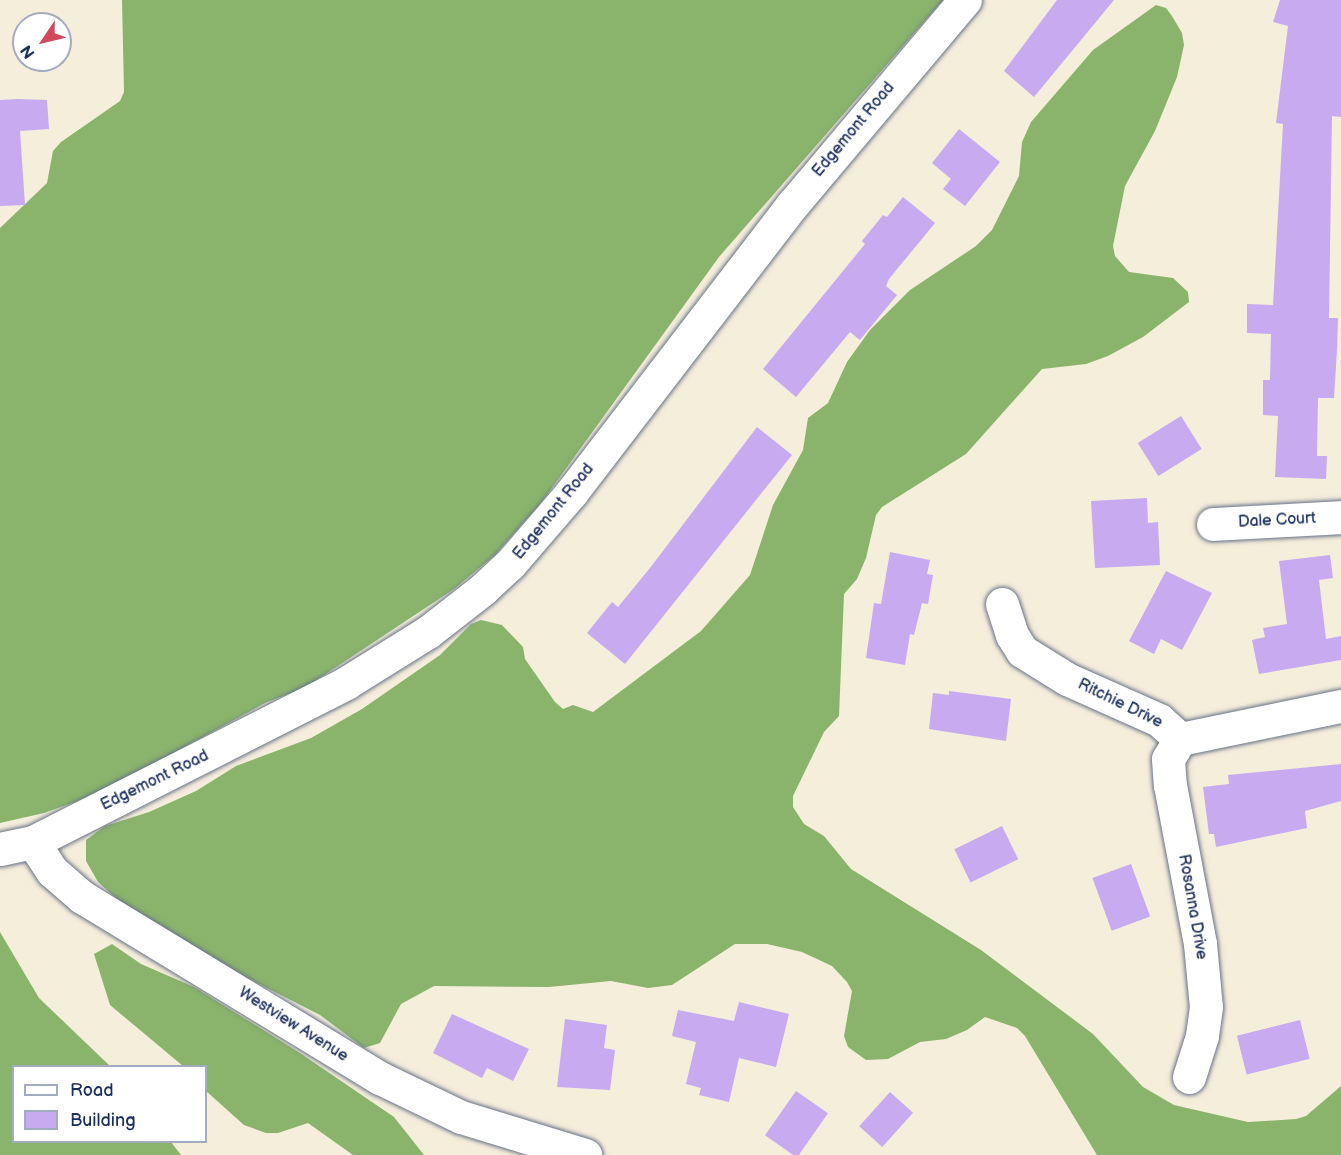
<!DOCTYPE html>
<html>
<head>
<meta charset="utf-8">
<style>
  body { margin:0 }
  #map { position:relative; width:1341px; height:1155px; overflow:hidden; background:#f5eedb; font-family:"Balsamiq Sans",sans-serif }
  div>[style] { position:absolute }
  .forest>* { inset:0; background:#8ab46c }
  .building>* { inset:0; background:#c7aaef; transform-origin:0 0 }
  .roads { filter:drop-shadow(0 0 2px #67728a) drop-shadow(0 0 2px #67728a) }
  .street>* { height:33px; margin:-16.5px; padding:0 16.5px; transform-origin:16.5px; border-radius:16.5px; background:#fff }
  span { translate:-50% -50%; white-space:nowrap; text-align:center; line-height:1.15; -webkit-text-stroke:5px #fff; paint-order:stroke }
  .street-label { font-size:16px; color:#1b2f5e }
  .legend { position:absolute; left:12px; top:1065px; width:195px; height:78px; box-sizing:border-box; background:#fff; border:2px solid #a4acbf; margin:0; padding:8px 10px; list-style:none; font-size:18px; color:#1b2f5e }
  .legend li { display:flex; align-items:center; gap:12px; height:30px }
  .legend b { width:30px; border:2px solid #a4acbf }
  .north { position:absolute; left:12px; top:12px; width:60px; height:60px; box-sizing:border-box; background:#fff; border:2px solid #a4acbf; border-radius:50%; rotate:235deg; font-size:16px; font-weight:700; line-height:24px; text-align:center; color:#1b2f5e }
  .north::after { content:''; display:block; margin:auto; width:21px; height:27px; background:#d1495b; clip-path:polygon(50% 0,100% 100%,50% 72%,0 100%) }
</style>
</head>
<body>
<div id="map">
  <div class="forest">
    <div style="clip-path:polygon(122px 0,943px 0,719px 257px,541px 503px,495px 555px,454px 589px,306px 687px,265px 703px,100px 793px,44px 813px,0 823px,0 228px,47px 183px,53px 151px,61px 142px,120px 101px,124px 92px)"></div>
    <div style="clip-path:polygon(1156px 5px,1166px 8px,1172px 16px,1182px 33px,1184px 45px,1177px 77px,1155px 131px,1125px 186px,1113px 246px,1115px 256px,1129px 272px,1173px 278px,1188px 292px,1189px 302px,1143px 337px,1108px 356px,1086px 364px,1042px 369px,966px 454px,882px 507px,876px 515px,866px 558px,857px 579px,844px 594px,839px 716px,824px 732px,793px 796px,793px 807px,804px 824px,824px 836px,851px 869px,981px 950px,1093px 1034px,1143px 1087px,1174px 1105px,1248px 1122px,1296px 1119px,1306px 1116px,1341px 1086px,1341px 1155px,1097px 1155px,1025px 1036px,1017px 1028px,985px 1017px,967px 1030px,946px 1039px,920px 1042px,888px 1059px,866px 1060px,848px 1047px,844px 1036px,852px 991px,847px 982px,832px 966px,802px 952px,767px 944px,735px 944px,672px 985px,648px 988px,611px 981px,549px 987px,434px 986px,401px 1004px,380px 1043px,364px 1048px,320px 1015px,245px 977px,117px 899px,98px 882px,86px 861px,86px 840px,105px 826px,149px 812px,196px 791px,236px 766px,311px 738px,362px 709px,440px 655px,471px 624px,481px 620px,502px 625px,523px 647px,525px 659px,555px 702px,563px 709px,573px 705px,593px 712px,701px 631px,750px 575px,773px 505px,803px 450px,808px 418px,828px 403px,847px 362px,870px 330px,910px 290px,976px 246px,992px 230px,1019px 176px,1022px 142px,1031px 122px,1093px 50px)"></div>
    <div style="clip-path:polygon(0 932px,39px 998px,110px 1066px,14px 1066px,14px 1142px,171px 1142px,181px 1155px,0 1155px)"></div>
    <div style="clip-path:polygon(112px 944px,141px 964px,194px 987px,300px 1053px,394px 1117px,424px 1155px,353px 1155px,308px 1123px,278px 1133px,266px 1133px,244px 1125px,206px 1091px,206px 1066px,183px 1066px,110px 1005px,94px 954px)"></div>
  </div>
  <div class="building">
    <div style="clip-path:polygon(1057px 0,1114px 0,1034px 97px,1004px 71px)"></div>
    <div style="clip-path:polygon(1280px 0,1341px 0,1341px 117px,1332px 116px,1329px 318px,1338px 318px,1337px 350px,1334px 398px,1318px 398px,1317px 456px,1327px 456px,1326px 479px,1275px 477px,1278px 416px,1263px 415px,1263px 380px,1270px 380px,1271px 334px,1247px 333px,1247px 304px,1273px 305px,1283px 124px,1276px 123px,1288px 26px,1273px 22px)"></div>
    <div style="clip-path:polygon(18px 99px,47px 100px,49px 129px,20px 131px,25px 205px,0 206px,0 100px)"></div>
    <div style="clip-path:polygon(959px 129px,1000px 162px,965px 206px,943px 189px,951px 179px,932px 163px)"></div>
    <div style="clip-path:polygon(903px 197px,935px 223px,889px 279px,886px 286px,897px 295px,860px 340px,850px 332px,796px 397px,763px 369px,865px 244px,862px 241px,883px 215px,887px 217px)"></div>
    <div style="left:1181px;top:416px;width:39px;height:51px;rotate:58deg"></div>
    <div style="clip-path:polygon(757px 427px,792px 455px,625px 664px,587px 633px,612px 602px,618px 607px,650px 568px)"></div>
    <div style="clip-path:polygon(1147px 498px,1148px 523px,1158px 522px,1160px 565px,1095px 568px,1091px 501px)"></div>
    <div style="clip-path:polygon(890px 552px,930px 560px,927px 574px,933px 575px,928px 604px,922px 603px,914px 635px,910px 634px,905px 665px,866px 658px,874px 603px,881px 604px)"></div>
    <div style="clip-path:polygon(1330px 555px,1333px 578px,1319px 580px,1326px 639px,1341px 636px,1341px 660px,1259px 674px,1252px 640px,1265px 637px,1263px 628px,1287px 624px,1279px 561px)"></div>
    <div style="clip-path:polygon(1166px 571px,1212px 593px,1182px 650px,1161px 639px,1154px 654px,1129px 641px)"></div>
    <div style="clip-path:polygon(949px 691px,1011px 699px,1006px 741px,929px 729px,933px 693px,949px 695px)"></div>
    <div style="clip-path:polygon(1341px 764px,1341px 801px,1305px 811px,1307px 828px,1216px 847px,1214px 834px,1209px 834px,1203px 787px,1229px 784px,1228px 775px)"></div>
    <div style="left:1002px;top:826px;width:37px;height:53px;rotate:64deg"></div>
    <div style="left:1131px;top:864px;width:56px;height:41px;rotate:70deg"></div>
    <div style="clip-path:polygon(739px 1002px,789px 1014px,776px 1067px,739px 1058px,729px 1102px,699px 1095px,701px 1088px,686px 1084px,696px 1042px,672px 1036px,678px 1010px,734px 1021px)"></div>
    <div style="clip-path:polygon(452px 1014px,529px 1049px,513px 1081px,487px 1068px,482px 1078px,433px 1053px)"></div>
    <div style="clip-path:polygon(565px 1019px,607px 1025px,604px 1048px,615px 1050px,610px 1090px,557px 1087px)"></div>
    <div style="left:1300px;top:1020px;width:40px;height:65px;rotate:76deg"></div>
    <div style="left:796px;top:1091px;width:39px;height:54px;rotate:35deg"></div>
    <div style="left:890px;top:1092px;width:31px;height:46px;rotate:42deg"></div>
  </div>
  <div class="roads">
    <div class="street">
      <div style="left:1213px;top:524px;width:128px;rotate:-3.1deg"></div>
      <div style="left:1002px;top:604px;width:33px;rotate:72deg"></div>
      <div style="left:1012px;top:635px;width:19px;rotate:58deg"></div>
      <div style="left:1022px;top:651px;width:53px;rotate:31.9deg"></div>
      <div style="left:1067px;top:679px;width:101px;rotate:24deg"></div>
      <div style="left:1159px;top:720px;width:28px;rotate:42deg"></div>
      <div style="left:1180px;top:739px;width:23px;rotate:121deg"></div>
      <div style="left:1168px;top:759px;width:26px;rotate:86deg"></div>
      <div style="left:1170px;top:785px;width:162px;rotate:79.3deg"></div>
      <div style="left:1200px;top:944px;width:63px;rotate:84.6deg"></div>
      <div style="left:1206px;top:1007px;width:29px;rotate:98deg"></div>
      <div style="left:1202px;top:1036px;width:43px;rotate:107.6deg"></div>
      <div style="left:1180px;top:739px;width:164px;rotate:-11.6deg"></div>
      <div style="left:33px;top:842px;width:35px;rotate:57deg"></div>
      <div style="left:52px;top:871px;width:40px;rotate:41deg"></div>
      <div style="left:82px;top:897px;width:349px;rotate:31.3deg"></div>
      <div style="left:380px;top:1078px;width:90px;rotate:25.7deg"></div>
      <div style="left:461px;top:1117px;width:130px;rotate:17deg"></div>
      <div style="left:0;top:849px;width:34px;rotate:-12deg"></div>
      <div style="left:33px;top:842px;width:351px;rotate:-26.9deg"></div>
      <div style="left:346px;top:683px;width:97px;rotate:-31.9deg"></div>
      <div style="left:428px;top:632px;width:70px;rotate:-38deg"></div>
      <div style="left:483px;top:589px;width:37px;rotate:-43deg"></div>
      <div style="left:510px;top:564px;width:94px;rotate:-49.3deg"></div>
      <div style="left:571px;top:493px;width:364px;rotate:-52.5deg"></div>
      <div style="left:793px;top:204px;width:267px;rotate:-49.9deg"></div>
    </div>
  </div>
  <div class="street-label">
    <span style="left:854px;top:130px;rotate:-50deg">Edgemont Road</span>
    <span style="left:554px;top:512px;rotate:-51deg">Edgemont Road</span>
    <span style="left:1277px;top:521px;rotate:-3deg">Dale Court</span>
    <span style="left:1120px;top:704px;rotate:26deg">Ritchie Drive</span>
    <span style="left:155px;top:781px;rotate:-26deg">Edgemont Road</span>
    <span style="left:1192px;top:907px;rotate:80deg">Rosanna Drive</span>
    <span style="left:293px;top:1025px;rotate:32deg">Westview Avenue</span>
  </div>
  <ul class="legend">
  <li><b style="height:8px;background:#fff"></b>Road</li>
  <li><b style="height:16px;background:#c7aaef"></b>Building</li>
  </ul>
  <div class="north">N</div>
</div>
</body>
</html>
